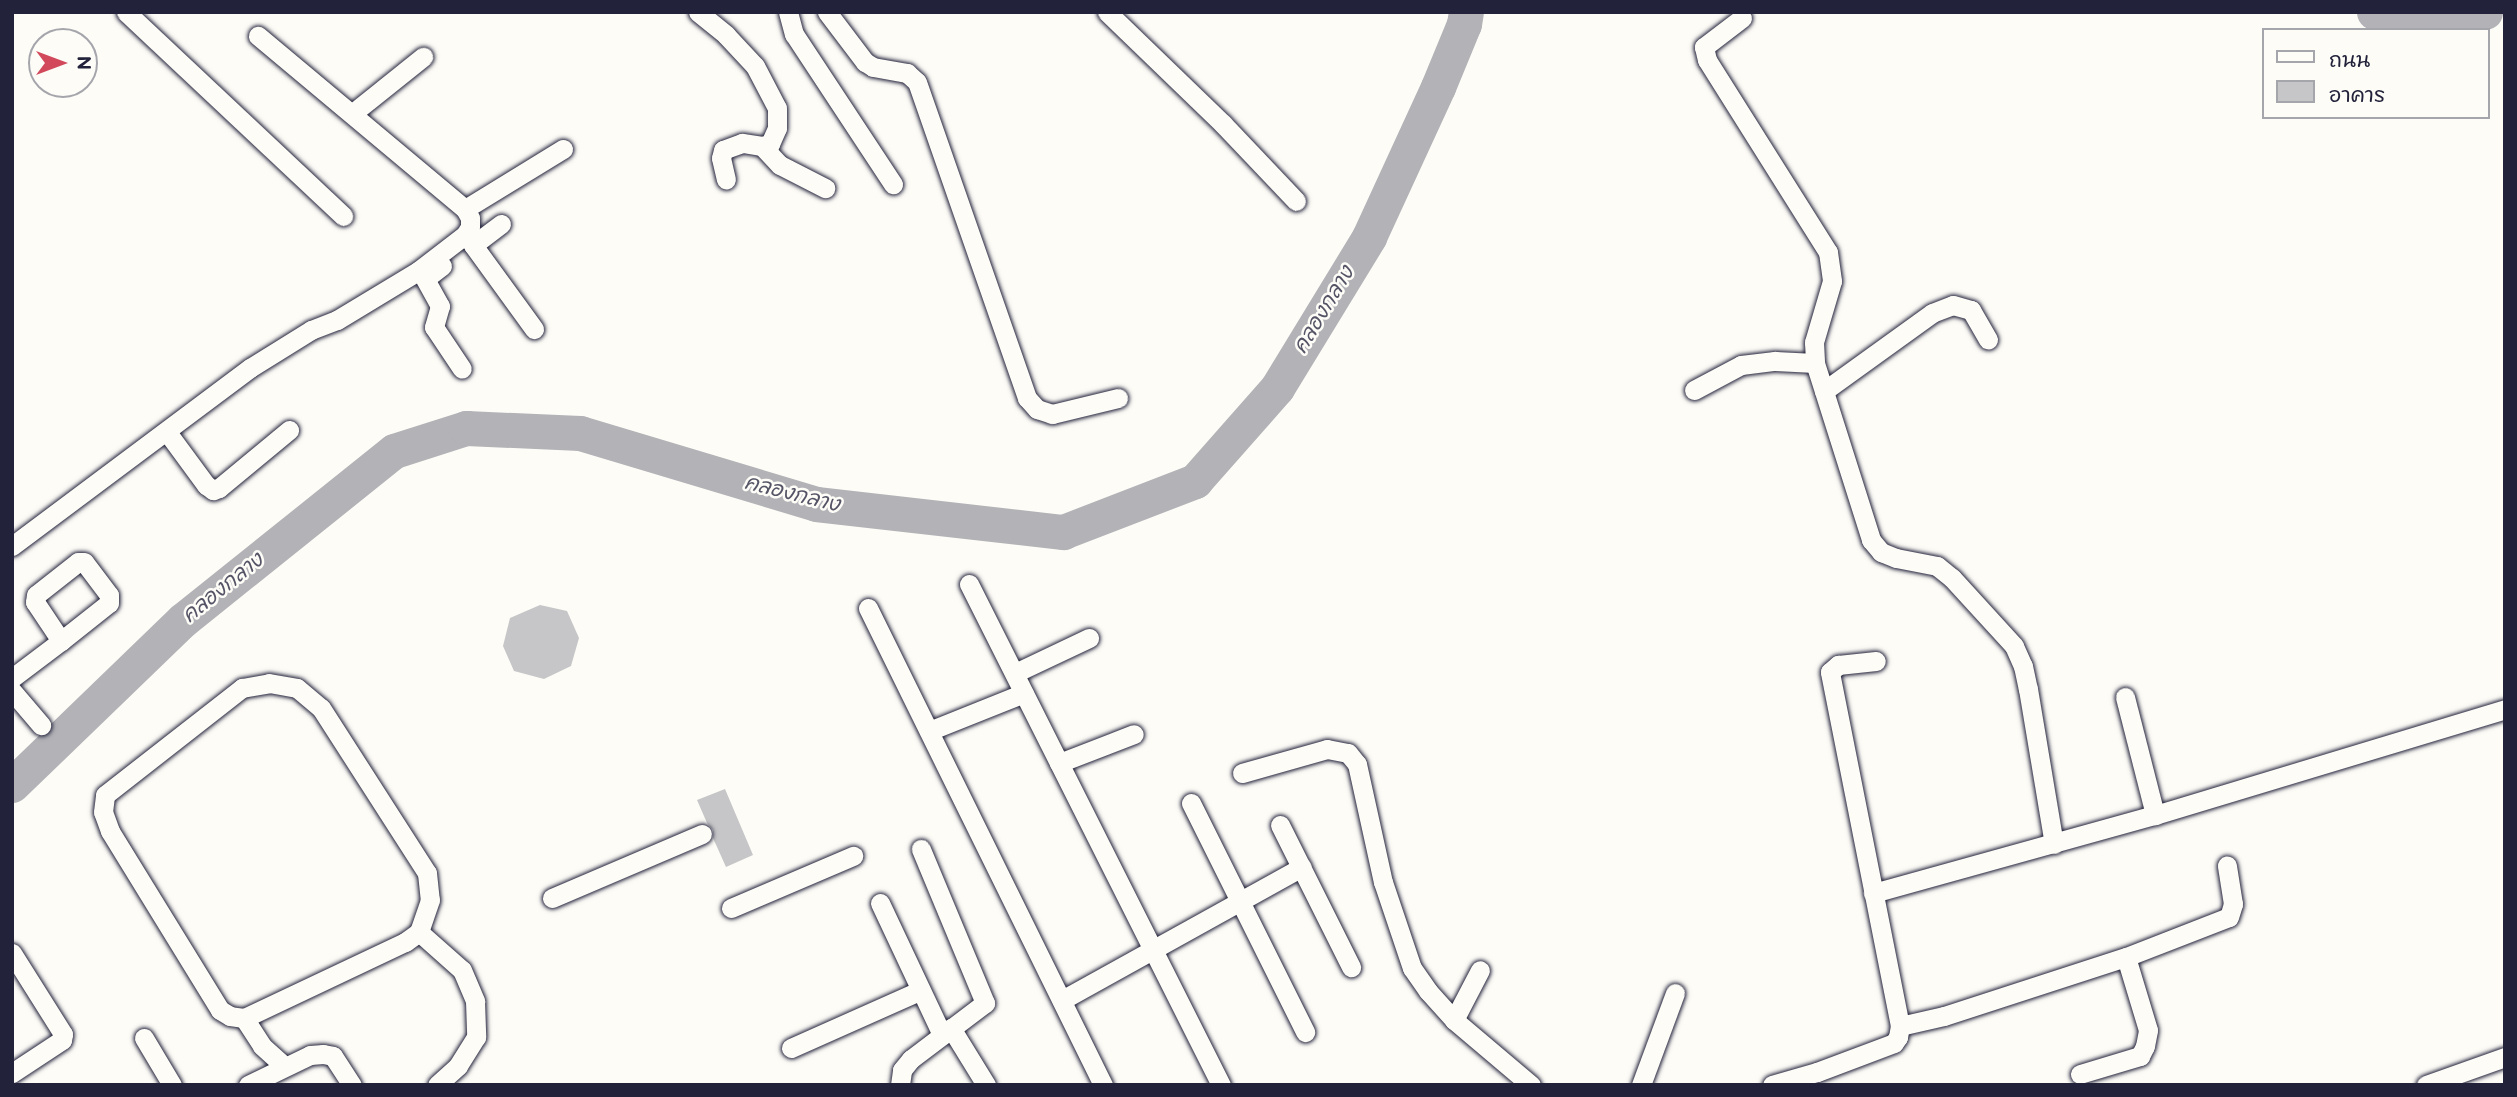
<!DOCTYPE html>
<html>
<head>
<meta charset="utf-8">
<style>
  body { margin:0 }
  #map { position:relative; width:2517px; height:1097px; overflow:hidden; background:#fdfcf7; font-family:"Balsamiq Sans","Playpen Sans Thai",sans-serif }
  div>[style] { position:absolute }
  .river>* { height:35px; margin:-17.5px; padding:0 17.5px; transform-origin:17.5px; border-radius:17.5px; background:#b2b2b7 }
  .building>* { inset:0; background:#c6c6c8 }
  .roads { filter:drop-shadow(0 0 2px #22223b) drop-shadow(0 0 2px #22223b) }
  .minor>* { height:19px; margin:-9.5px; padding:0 9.5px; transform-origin:9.5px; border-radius:9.5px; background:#fdfcf7 }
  span { translate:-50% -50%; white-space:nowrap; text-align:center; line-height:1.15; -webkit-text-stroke:5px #fdfcf7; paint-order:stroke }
  .water-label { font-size:21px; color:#545466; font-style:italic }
  .frame { position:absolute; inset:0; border:14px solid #22223b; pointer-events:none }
  .legend { position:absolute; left:2262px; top:28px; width:228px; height:91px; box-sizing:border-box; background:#fdfcf7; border:2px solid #a5a5ac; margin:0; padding:9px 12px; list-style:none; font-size:21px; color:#22223b }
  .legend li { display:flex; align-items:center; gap:14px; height:35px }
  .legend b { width:35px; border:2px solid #a5a5ac }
  .north { position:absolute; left:28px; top:28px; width:70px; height:70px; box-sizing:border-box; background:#fdfcf7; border:2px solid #a5a5ac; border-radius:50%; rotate:90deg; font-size:19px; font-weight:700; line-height:28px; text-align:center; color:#22223b }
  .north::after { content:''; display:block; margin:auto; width:24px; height:32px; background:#d1495b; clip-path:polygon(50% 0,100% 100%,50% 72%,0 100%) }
</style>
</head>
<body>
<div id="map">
  <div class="river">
    <div style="left:2374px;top:12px;width:58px;rotate:15deg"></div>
    <div style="left:2430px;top:27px;width:57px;rotate:-15.3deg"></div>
    <div style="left:12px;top:785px;width:238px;rotate:-44deg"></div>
    <div style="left:183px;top:620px;width:270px;rotate:-38.7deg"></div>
    <div style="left:394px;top:451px;width:76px;rotate:-17.7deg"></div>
    <div style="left:466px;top:428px;width:114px;rotate:2.5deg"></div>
    <div style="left:580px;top:433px;width:246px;rotate:16.7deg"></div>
    <div style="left:816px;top:504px;width:249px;rotate:6.5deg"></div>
    <div style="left:1063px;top:532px;width:142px;rotate:-21.1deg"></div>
    <div style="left:1195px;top:481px;width:124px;rotate:-48.6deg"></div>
    <div style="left:1277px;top:388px;width:177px;rotate:-58.6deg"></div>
    <div style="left:1369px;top:237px;width:165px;rotate:-65.3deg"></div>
    <div style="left:1438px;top:87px;width:68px;rotate:-67.6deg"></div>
    <div style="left:1464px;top:24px;width:12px;rotate:-81deg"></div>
  </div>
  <div class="building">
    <div style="clip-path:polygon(540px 605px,567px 611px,579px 638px,571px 666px,544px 679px,514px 671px,503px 646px,510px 618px)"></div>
    <div style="clip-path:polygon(725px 789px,753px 855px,726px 867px,713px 838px,713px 830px,707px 823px,697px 800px)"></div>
  </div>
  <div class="roads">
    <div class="minor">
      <div style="left:126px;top:12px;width:298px;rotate:43.2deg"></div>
      <div style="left:698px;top:12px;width:36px;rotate:39deg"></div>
      <div style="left:726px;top:35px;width:42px;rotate:46.9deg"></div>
      <div style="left:755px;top:66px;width:47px;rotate:62.4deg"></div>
      <div style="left:777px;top:108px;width:20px;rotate:90deg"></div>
      <div style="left:777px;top:128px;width:17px;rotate:114deg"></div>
      <div style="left:770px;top:144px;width:8px;rotate:166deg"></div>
      <div style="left:762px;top:146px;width:20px;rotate:-171deg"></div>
      <div style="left:742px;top:143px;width:20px;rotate:160deg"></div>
      <div style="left:723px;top:150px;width:8px;rotate:104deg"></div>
      <div style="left:721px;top:158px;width:22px;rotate:77deg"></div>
      <div style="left:788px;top:12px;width:23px;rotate:75deg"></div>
      <div style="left:794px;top:34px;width:180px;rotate:56.6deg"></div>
      <div style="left:827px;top:12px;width:63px;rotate:52.8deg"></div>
      <div style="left:865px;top:62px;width:9px;rotate:32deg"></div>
      <div style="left:873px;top:67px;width:35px;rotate:10deg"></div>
      <div style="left:907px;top:73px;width:13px;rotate:42deg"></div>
      <div style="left:917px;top:82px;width:335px;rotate:70.8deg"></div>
      <div style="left:1027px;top:398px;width:15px;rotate:48deg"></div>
      <div style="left:1037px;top:409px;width:16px;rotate:18deg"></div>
      <div style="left:1052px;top:414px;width:68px;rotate:-13.6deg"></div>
      <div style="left:1107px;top:12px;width:161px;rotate:44deg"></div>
      <div style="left:1223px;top:124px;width:106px;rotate:46.5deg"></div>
      <div style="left:1742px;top:18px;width:48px;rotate:142.7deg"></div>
      <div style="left:1704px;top:47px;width:13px;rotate:77deg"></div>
      <div style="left:1707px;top:60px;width:227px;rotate:57.8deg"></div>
      <div style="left:1828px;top:252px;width:29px;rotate:82deg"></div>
      <div style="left:1832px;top:281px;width:64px;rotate:106.4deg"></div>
      <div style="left:1814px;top:342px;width:21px;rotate:87deg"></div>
      <div style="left:1815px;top:363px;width:186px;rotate:72.4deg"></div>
      <div style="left:1871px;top:540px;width:16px;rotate:50deg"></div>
      <div style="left:1881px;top:552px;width:16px;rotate:22deg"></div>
      <div style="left:1896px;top:558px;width:42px;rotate:11deg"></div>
      <div style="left:1937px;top:566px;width:19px;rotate:39deg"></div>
      <div style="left:1952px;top:578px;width:92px;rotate:47.6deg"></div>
      <div style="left:2014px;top:646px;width:22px;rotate:66deg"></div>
      <div style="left:2023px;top:666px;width:24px;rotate:78deg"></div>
      <div style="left:2028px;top:689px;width:157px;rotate:80.5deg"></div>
      <div style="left:353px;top:113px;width:90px;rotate:-38.7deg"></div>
      <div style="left:762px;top:146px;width:26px;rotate:47deg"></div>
      <div style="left:780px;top:165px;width:51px;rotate:27.1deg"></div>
      <div style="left:465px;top:209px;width:115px;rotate:-31.5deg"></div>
      <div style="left:501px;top:224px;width:35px;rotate:143deg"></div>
      <div style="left:473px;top:245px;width:104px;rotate:54deg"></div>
      <div style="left:442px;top:266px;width:21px;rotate:143deg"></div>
      <div style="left:425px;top:279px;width:31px;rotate:61deg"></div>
      <div style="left:440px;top:306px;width:22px;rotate:106deg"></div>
      <div style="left:434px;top:327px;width:50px;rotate:56.3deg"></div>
      <div style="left:1694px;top:390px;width:53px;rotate:-28deg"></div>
      <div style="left:1741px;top:365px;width:34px;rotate:-7deg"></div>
      <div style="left:1775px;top:361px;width:40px;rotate:2.9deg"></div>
      <div style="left:1824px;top:391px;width:133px;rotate:-35.8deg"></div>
      <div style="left:1932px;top:313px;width:22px;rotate:-21deg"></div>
      <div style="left:1953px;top:305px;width:19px;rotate:16deg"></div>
      <div style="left:1971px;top:310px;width:34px;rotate:60deg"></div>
      <div style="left:167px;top:432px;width:66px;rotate:53.7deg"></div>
      <div style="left:206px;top:485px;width:9px;rotate:36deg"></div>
      <div style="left:213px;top:490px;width:6px;rotate:-18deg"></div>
      <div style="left:219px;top:488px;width:91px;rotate:-39.6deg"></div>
      <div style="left:12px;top:546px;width:297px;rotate:-36.8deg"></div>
      <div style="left:250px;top:368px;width:72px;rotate:-31.9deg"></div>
      <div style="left:311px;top:330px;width:28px;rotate:-21deg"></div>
      <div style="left:337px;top:320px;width:95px;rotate:-31.2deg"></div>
      <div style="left:418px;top:271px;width:59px;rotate:-37.5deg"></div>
      <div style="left:465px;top:235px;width:9px;rotate:-58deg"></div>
      <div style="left:470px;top:227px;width:9px;rotate:-90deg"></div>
      <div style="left:470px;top:218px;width:10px;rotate:-119deg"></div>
      <div style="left:465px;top:209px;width:270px;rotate:-140.1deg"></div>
      <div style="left:969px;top:584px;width:561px;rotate:63.3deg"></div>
      <div style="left:868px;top:608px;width:532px;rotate:63.77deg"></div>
      <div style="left:1015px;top:673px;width:82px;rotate:-25.3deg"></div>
      <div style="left:12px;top:678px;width:61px;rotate:-37.1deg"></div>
      <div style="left:61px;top:641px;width:61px;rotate:-38.4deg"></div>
      <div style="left:109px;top:603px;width:8px;rotate:-90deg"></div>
      <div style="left:109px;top:595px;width:41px;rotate:-127.1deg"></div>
      <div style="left:84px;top:562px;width:6px;rotate:180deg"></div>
      <div style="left:78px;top:562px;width:53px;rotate:141.8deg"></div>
      <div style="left:36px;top:595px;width:7px;rotate:98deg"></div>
      <div style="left:35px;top:602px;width:47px;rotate:56.3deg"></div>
      <div style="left:269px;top:683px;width:28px;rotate:10deg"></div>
      <div style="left:297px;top:688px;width:31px;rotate:40deg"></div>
      <div style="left:321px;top:708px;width:196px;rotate:57.3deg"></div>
      <div style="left:427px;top:873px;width:27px;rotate:84deg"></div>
      <div style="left:430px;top:900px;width:34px;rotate:109deg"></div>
      <div style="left:419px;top:932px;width:17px;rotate:144deg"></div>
      <div style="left:405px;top:942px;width:178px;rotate:154.7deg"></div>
      <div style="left:244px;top:1018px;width:14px;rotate:-172deg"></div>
      <div style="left:230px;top:1016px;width:12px;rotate:-149deg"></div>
      <div style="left:220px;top:1010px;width:210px;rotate:-121.6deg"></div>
      <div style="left:110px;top:831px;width:20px;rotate:-110deg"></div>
      <div style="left:103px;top:812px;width:17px;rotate:-83deg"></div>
      <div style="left:105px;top:795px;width:174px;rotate:-38deg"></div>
      <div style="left:242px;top:688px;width:27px;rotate:-10deg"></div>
      <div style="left:12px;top:691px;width:45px;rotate:49.5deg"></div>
      <div style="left:2125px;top:697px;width:122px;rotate:75.7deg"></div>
      <div style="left:929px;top:731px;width:102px;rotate:-21.8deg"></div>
      <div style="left:1059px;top:763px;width:80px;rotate:-21.1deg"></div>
      <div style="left:1242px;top:773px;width:88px;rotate:-15.8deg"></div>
      <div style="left:1327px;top:749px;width:21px;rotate:11deg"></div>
      <div style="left:1348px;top:753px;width:14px;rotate:51deg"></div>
      <div style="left:1357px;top:764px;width:121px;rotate:77.6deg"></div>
      <div style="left:1383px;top:882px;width:91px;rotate:71.4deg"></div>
      <div style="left:1412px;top:968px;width:28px;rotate:55deg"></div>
      <div style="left:1428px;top:991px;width:39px;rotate:48deg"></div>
      <div style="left:1454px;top:1020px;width:101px;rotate:40.2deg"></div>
      <div style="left:1191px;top:803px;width:256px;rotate:63.5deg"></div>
      <div style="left:1280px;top:825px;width:159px;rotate:63.4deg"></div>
      <div style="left:1873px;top:893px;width:293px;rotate:-15.5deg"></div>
      <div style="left:2155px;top:815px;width:366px;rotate:-16.8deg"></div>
      <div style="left:552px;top:898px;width:163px;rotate:-23.1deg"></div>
      <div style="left:880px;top:903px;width:146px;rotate:64.8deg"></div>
      <div style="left:731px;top:908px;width:133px;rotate:-23.1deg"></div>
      <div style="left:419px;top:932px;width:57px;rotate:41.5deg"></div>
      <div style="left:462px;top:970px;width:34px;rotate:67deg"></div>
      <div style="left:475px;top:1001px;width:36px;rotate:88deg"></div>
      <div style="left:476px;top:1037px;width:34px;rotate:122deg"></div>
      <div style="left:458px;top:1066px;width:28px;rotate:138deg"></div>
      <div style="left:12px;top:953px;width:96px;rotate:57.8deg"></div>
      <div style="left:63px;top:1034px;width:6px;rotate:99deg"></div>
      <div style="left:62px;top:1040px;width:60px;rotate:146.6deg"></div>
      <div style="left:1062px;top:1000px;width:274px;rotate:-29deg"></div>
      <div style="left:244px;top:1018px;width:33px;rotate:57deg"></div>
      <div style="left:262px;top:1046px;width:30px;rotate:42deg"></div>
      <div style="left:1454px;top:1020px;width:56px;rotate:-62.5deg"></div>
      <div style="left:1900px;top:1026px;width:45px;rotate:-12.8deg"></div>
      <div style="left:1944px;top:1016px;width:191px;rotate:-18deg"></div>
      <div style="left:2126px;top:957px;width:110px;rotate:-21.2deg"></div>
      <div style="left:2229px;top:917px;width:14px;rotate:-73deg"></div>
      <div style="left:2233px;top:904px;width:39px;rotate:-99deg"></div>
      <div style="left:951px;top:1028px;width:67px;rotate:58.4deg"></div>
      <div style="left:144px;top:1038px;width:55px;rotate:59.2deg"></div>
      <div style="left:791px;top:1048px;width:142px;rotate:-24deg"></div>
      <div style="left:2080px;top:1074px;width:63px;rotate:-16.7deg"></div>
      <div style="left:2140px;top:1056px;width:11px;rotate:-63deg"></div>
      <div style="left:2145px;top:1046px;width:16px;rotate:-79deg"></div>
      <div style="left:2148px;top:1030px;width:76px;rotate:-106.8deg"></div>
      <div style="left:248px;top:1085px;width:69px;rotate:-25.8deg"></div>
      <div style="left:310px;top:1055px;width:13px;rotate:-4deg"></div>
      <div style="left:323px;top:1054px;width:10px;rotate:11deg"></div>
      <div style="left:333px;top:1056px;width:35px;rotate:57deg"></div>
      <div style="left:900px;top:1085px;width:15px;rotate:-82deg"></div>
      <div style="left:902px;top:1070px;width:14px;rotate:-51deg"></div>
      <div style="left:911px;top:1059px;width:93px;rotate:-37.1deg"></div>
      <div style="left:985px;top:1003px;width:167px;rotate:-112.6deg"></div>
      <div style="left:1641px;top:1085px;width:98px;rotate:-69.7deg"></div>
      <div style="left:1772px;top:1085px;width:47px;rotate:-16.1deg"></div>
      <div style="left:1817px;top:1072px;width:82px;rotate:-20.6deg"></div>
      <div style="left:1894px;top:1043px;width:7px;rotate:-56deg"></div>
      <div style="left:1898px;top:1037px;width:11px;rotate:-80deg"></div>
      <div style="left:1900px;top:1026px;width:361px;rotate:-101.2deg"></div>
      <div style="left:1830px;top:672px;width:11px;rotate:-41deg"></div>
      <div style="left:1838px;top:665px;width:38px;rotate:-6deg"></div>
      <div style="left:2426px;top:1085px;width:84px;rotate:-19.5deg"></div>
    </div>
  </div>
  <div class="water-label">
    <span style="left:1324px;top:310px;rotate:-59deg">คลองกลาง</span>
    <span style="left:792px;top:494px;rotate:14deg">คลองกลาง</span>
    <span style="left:223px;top:588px;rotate:-39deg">คลองกลาง</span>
  </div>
  <div class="frame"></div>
  <ul class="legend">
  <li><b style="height:9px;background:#fdfcf7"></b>ถนน</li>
  <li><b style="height:19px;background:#c6c6c8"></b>อาคาร</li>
  </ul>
  <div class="north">N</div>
</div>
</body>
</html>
